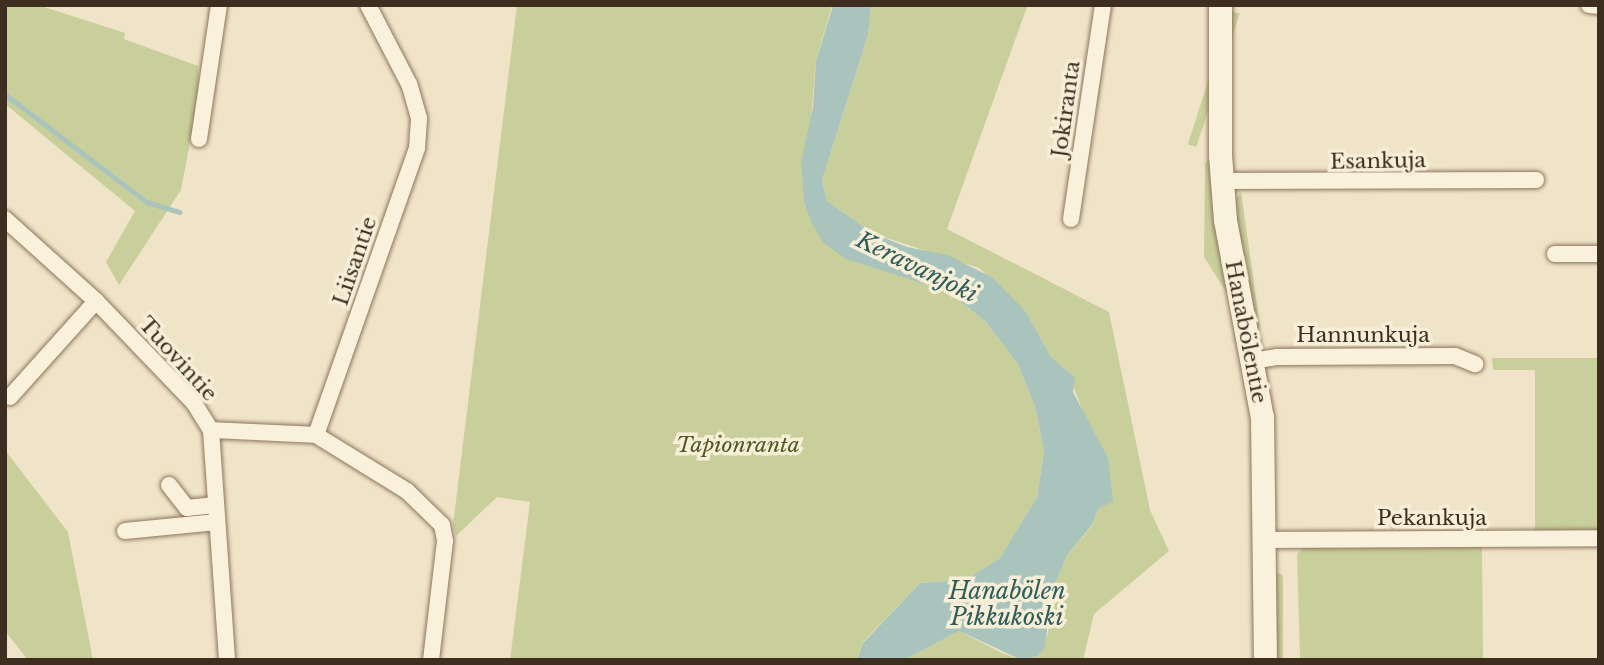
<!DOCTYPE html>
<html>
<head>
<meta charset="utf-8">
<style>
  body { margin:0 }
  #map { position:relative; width:1604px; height:665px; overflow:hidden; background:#f0e4c8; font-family:"Libre Baskerville",serif }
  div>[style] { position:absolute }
  .green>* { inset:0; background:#c9cf9b; transform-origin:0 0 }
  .water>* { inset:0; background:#a9c4bc }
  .stream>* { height:4.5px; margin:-2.25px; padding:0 2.25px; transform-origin:2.25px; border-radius:2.25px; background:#a9c4bc }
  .roads { filter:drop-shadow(0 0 2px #8d765c) drop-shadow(0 0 2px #8d765c) }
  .street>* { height:16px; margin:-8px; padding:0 8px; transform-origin:8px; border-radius:8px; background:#faf1dc }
  .secondary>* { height:23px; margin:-11.5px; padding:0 11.5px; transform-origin:11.5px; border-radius:11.5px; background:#faf1dc }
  span { translate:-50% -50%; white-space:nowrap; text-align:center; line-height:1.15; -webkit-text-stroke:7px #f7eed8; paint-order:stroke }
  .street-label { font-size:21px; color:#3d2e20 }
  .park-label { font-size:21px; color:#4d5a26; font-style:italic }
  .water-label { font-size:23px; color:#2f5d5a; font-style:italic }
  .frame { position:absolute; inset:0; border:7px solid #3d2e20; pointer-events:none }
</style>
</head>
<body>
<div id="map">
  <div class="green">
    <div style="clip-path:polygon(5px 5px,38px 5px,125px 33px,124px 39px,198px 66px,198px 100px,181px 190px,119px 285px,106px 262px,135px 211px,5px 104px)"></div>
    <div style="clip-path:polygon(517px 5px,832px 5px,816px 61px,804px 201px,875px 265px,947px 291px,985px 321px,1018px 364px,1036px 410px,1044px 452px,1037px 497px,1000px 558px,965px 580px,920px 583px,863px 642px,857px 660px,510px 660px,530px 502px,497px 497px,456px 536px,453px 525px)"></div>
    <div style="clip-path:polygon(871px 5px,1056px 5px,1027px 7px,947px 229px,1109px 312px,1150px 510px,1169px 551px,1094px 614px,1083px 660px,1023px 660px,1038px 656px,1048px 633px,1052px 591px,1067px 555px,1092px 526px,1098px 509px,1082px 409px,1067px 370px,1051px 357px,1026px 312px,979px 268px,874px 234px,827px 201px,822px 180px,868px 35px)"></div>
    <div style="left:1231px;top:11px;width:9px;height:140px;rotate:18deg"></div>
    <div style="clip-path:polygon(1210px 159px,1232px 301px,1204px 257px,1205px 163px)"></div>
    <div style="clip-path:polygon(1241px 192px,1260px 326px,1255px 332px,1233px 204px)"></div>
    <div style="clip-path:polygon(1492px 358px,1599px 358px,1599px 531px,1535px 531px,1535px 370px,1493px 370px)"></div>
    <div style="clip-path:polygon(5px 450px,68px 532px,93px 660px,28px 660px,5px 631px)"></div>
    <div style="clip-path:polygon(1482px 545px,1483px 660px,1300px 660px,1297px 554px,1304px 548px)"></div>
    <div style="clip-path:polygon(1276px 573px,1283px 575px,1283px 660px,1273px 660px)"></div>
    <div style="clip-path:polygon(959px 631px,1002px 653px,1022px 660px,904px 660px)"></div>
  </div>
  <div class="water">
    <div style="clip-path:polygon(833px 5px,871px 5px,868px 35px,822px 180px,827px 201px,874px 234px,907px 247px,948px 255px,993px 278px,1026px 312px,1051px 357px,1075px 377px,1073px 392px,1108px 458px,1113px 501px,1098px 509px,1092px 525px,1067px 555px,1052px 591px,1045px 647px,1038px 656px,1022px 660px,959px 631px,904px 660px,857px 660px,863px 643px,920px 583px,965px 580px,1000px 558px,1037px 497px,1044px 452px,1036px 410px,1018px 364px,985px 321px,947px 291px,846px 259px,823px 242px,811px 222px,804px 201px,801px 162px,813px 107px,816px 61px)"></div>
  </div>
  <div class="stream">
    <div style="left:5px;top:94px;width:178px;rotate:37.3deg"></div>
    <div style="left:147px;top:202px;width:34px;rotate:17deg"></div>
  </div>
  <div class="roads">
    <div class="street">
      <div style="left:1589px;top:5px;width:10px;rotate:6deg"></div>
      <div style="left:199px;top:139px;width:135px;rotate:-81.5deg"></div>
      <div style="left:1222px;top:181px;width:314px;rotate:-0.2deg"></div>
      <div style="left:5px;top:219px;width:122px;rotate:42deg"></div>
      <div style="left:96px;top:301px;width:141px;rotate:46.1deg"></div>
      <div style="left:194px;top:403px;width:32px;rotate:58deg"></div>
      <div style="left:211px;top:430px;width:231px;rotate:86deg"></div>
      <div style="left:1071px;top:219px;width:216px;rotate:-81.5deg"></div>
      <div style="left:1555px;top:254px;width:44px"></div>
      <div style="left:1252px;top:361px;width:26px;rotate:-9deg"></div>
      <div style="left:1278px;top:357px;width:177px;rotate:-0.3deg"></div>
      <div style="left:1455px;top:356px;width:22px;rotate:22deg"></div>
      <div style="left:10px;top:397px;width:129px;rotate:-48.1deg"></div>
      <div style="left:211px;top:430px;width:105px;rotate:2.7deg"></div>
      <div style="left:316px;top:435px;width:304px;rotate:-70.6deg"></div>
      <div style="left:417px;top:148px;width:30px;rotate:-86deg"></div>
      <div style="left:419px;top:118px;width:35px;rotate:-106deg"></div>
      <div style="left:409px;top:84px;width:89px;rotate:-117.4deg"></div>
      <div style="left:316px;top:435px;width:107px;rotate:31.6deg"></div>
      <div style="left:407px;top:491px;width:49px;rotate:44.2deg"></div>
      <div style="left:442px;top:525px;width:16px;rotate:79deg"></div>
      <div style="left:445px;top:541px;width:120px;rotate:96.7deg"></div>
      <div style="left:169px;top:485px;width:29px;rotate:52deg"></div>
      <div style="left:187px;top:508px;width:29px;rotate:-6deg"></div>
      <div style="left:125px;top:531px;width:92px;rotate:-5.6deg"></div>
      <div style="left:1266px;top:540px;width:333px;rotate:-0.3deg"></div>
    </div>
    <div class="secondary">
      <div style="left:1220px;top:5px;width:150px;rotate:90deg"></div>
      <div style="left:1220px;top:155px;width:65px;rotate:85.6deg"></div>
      <div style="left:1225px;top:220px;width:200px;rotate:79.4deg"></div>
      <div style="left:1262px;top:417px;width:243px;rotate:89.3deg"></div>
    </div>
  </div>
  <div class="street-label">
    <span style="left:1066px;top:109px;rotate:-82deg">Jokiranta</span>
    <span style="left:1378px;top:161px;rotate:-1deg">Esankuja</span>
    <span style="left:355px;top:261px;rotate:-71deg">Liisantie</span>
    <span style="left:1246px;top:332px;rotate:79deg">Hanabölentie</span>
    <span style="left:1363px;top:335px">Hannunkuja</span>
    <span style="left:178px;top:359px;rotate:48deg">Tuovintie</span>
    <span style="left:1432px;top:518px">Pekankuja</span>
  </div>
  <div class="park-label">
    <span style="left:738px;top:445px">Tapionranta</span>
  </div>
  <div class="water-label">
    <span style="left:917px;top:267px;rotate:26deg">Keravanjoki</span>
    <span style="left:1007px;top:604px">Hanabölen<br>Pikkukoski</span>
  </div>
  <div class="frame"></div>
</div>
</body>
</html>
